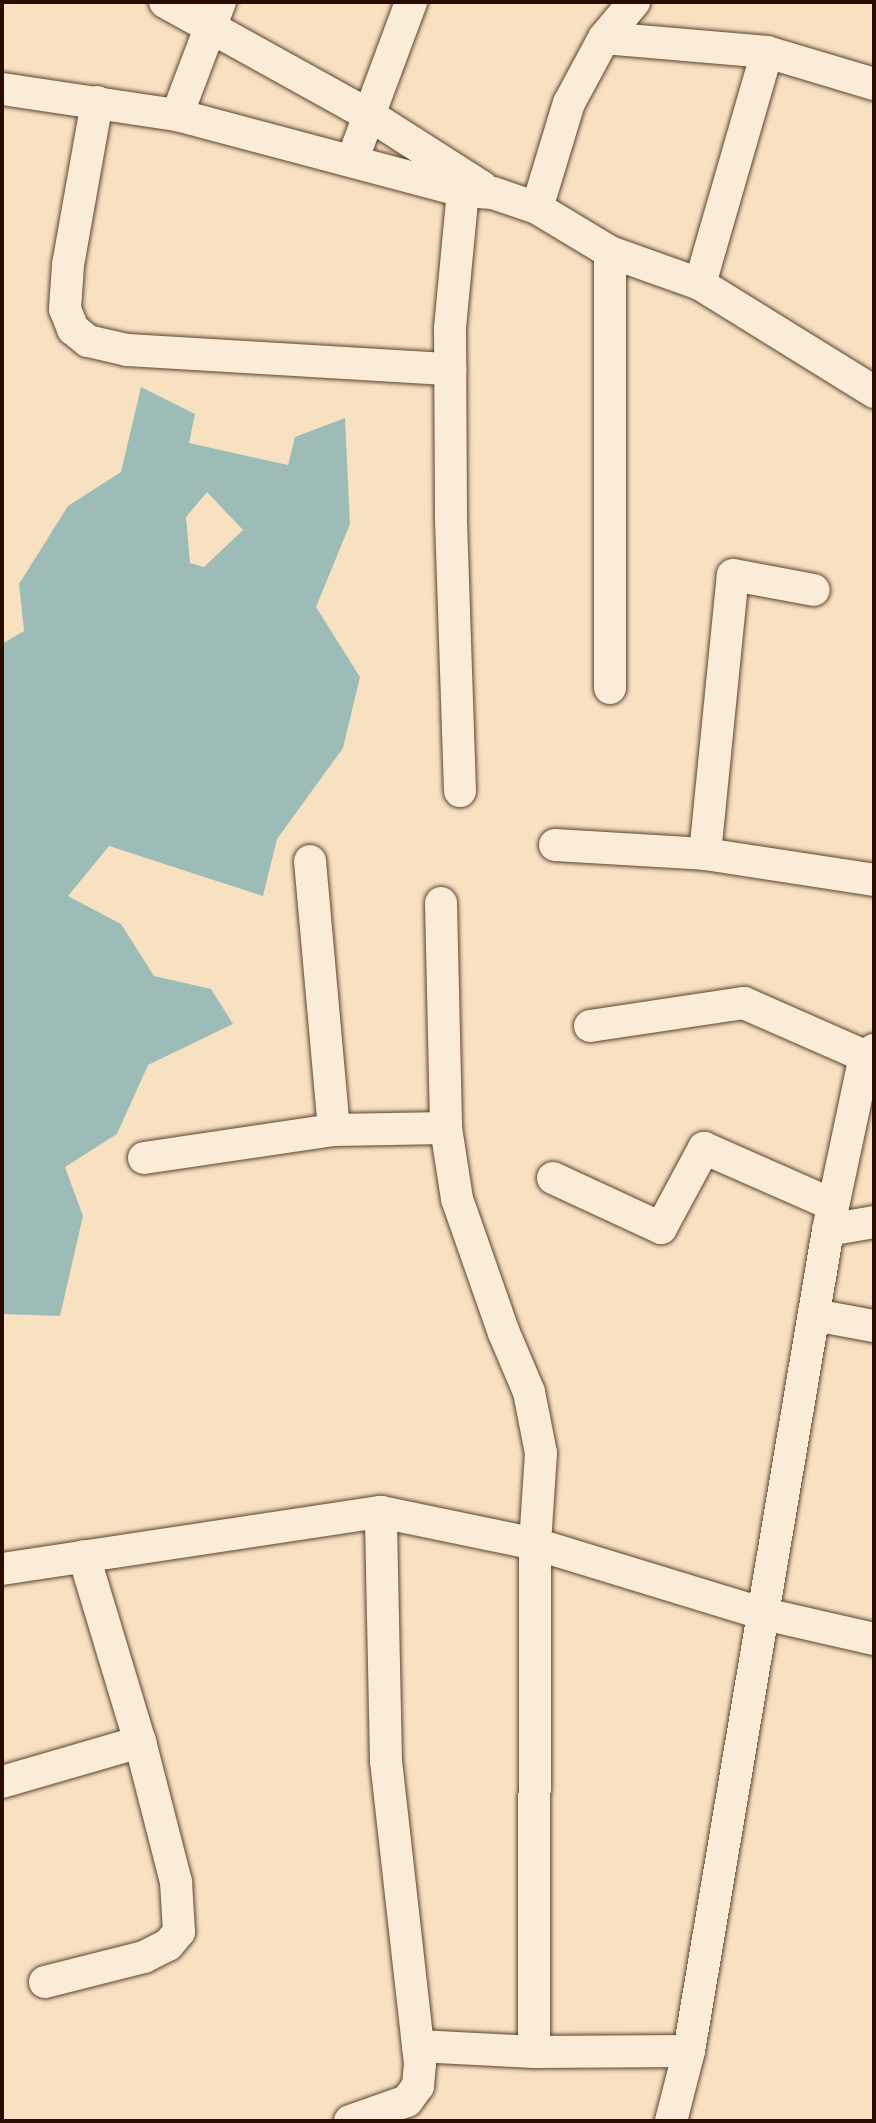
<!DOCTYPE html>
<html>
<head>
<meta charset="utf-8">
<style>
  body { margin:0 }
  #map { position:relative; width:876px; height:2123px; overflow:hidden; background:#f8e1c1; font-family:"IM FELL Great Primer",serif }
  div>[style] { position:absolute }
  .water>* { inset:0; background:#9ebcb7 }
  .roads { filter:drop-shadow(0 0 2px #5e4230) drop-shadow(0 0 2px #5e4230) }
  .minor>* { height:32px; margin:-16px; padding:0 16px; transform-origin:16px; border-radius:16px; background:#faecd7 }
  span { translate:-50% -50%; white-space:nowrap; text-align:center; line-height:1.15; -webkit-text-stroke:5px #faecd7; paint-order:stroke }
  .frame { position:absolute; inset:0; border:4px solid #2a0d00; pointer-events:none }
</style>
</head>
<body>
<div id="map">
  <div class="water">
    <div style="clip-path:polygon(evenodd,141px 387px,195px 414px,189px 443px,288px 465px,295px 437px,345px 418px,350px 524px,316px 607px,360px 677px,343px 748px,277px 839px,263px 896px,109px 846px,68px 896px,121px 924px,154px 976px,211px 989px,233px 1024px,148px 1065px,117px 1134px,65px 1167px,83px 1216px,60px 1316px,2px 1314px,2px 644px,24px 631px,19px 584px,68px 506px,121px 472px,141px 387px,207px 492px,243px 530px,204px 567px,190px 563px,186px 517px,207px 492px)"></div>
  </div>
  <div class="roads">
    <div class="minor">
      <div style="left:165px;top:2px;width:235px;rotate:29deg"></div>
      <div style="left:371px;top:116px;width:132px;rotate:32.6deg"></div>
      <div style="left:604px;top:38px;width:164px;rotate:4.9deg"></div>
      <div style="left:767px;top:52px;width:112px;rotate:16.7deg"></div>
      <div style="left:2px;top:89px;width:177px;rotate:8.5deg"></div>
      <div style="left:177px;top:115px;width:296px;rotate:14.9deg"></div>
      <div style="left:463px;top:191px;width:30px;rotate:4deg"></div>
      <div style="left:493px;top:193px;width:46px;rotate:18.8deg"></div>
      <div style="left:537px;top:208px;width:85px;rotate:31.1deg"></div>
      <div style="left:610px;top:252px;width:96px;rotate:19.6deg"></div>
      <div style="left:700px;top:284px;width:205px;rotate:31.8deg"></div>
      <div style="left:97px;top:102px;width:166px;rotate:100.1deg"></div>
      <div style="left:68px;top:265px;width:44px;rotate:93.9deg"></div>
      <div style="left:65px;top:309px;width:22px;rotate:68deg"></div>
      <div style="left:73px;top:329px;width:19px;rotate:39deg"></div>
      <div style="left:88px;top:341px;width:40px;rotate:13deg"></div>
      <div style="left:127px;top:350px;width:324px;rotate:3.4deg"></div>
      <div style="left:177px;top:115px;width:121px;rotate:-69.2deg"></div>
      <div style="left:352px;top:161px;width:170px;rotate:-69.6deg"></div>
      <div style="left:537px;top:208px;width:110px;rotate:-73.1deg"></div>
      <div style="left:569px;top:103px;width:74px;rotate:-61.7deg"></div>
      <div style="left:604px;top:38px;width:47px;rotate:-50.2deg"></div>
      <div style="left:610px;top:252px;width:436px;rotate:90deg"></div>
      <div style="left:700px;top:284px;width:241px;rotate:-73.9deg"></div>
      <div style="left:460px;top:791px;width:276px;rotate:-91.9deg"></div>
      <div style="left:451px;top:515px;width:187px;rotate:-90.3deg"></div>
      <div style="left:450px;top:328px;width:138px;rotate:-84.6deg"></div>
      <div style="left:555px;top:845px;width:150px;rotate:3.4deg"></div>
      <div style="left:705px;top:854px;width:171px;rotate:8.7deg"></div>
      <div style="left:705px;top:854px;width:280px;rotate:-84.3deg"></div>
      <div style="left:733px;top:575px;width:82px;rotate:10.5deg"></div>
      <div style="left:310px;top:861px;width:270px;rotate:84.9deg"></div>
      <div style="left:441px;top:903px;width:225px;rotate:88.7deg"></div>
      <div style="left:590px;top:1026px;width:156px;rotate:-8.5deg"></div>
      <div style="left:744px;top:1003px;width:132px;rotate:23.7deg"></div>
      <div style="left:144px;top:1158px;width:192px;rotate:-8.4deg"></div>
      <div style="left:334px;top:1130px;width:112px;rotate:-1deg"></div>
      <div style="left:446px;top:1128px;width:72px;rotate:81.2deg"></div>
      <div style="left:457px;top:1199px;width:142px;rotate:70.7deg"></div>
      <div style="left:504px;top:1333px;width:64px;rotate:67deg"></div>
      <div style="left:529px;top:1392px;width:62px;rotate:78.9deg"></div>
      <div style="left:541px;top:1453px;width:91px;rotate:93.8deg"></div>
      <div style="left:535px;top:1544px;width:508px;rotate:90.11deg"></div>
      <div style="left:553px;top:1178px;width:119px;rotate:24.8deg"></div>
      <div style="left:661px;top:1228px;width:91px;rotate:-61.7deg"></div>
      <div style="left:704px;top:1148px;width:141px;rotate:23.8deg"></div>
      <div style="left:828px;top:1230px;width:47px;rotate:-9.9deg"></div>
      <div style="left:814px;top:1315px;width:61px;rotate:10.4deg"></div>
      <div style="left:2px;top:1569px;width:383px;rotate:-8.6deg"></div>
      <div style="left:381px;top:1512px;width:157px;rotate:11.7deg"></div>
      <div style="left:535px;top:1544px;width:239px;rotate:17deg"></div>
      <div style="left:764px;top:1614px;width:113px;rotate:12.8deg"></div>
      <div style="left:2px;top:1782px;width:144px;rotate:-16.2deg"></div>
      <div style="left:140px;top:1742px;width:194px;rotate:-106.8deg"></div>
      <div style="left:45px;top:1982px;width:102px;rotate:-14.2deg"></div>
      <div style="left:144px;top:1957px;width:27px;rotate:-27deg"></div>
      <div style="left:168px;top:1945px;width:17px;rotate:-50deg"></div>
      <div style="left:179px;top:1932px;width:50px;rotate:-93.4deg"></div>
      <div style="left:176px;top:1882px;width:145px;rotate:-104.4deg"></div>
      <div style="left:418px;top:2046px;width:116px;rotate:3deg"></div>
      <div style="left:534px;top:2052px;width:155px;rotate:-0.4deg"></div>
      <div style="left:350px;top:2121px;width:60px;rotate:-19.3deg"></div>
      <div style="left:407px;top:2101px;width:19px;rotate:-54deg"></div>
      <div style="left:418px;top:2086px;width:22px;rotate:-85deg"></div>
      <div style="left:420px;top:2064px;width:305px;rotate:-96.4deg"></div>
      <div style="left:386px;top:1761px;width:249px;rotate:-91.2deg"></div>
      <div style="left:671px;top:2121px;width:72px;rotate:-75.6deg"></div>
      <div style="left:689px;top:2051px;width:833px;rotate:-80.39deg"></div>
      <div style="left:828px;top:1230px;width:178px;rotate:-78deg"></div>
      <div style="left:865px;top:1056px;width:11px;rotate:-34deg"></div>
    </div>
  </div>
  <div class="frame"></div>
</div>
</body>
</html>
